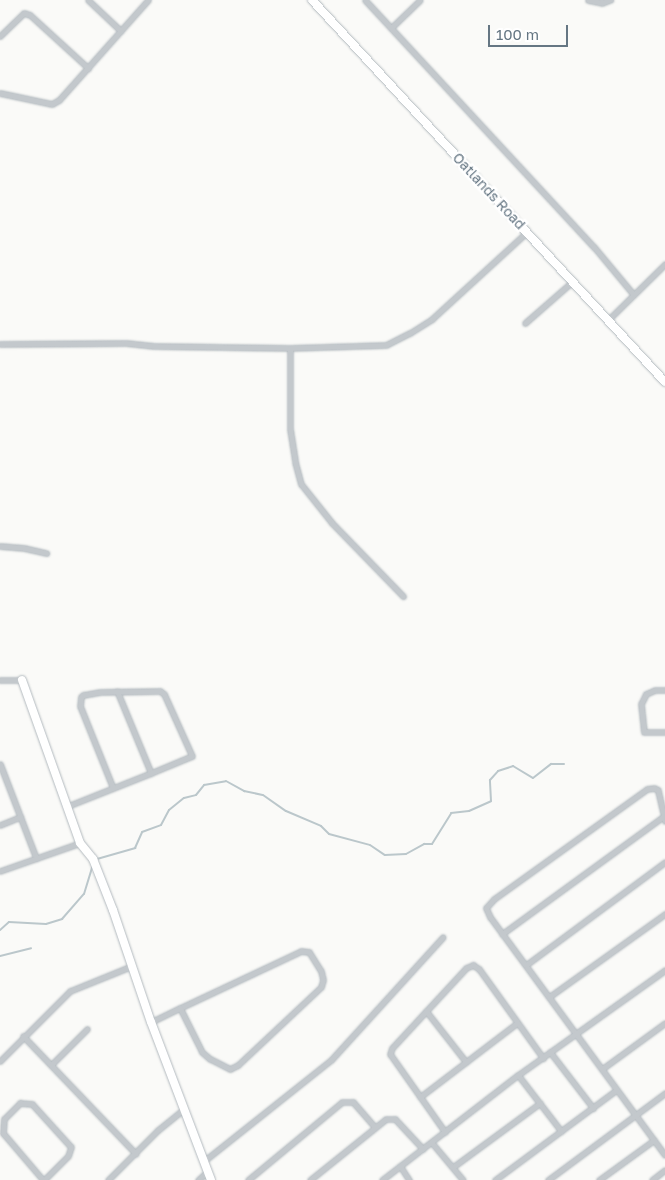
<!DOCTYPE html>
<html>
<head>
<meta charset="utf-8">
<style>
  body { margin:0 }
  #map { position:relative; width:665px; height:1180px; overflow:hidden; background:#fafaf8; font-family:"Golos Text",sans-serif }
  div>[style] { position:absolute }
  .stream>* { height:2px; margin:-1px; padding:0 1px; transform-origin:1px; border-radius:1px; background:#bbc7cb }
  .roads { filter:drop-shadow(0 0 1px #b3babf) drop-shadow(0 0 1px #b3babf) }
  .street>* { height:5px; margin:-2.5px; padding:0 2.5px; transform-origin:2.5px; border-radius:2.5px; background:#c3c8cc }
  .secondary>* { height:8px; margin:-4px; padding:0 4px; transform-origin:4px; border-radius:4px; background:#fff }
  span { translate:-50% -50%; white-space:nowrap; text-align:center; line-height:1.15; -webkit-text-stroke:5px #fff; paint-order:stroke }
  .street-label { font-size:14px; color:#657683 }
  .scale { position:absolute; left:488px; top:25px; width:80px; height:22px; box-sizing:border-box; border:2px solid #657683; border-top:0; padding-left:6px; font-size:15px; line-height:18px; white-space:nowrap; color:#657683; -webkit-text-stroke:4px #fff; paint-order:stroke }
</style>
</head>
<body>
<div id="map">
  <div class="stream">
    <div style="left:97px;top:859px;width:40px;rotate:-16deg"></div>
    <div style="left:135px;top:848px;width:17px;rotate:-66deg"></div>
    <div style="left:142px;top:832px;width:20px;rotate:-20deg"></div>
    <div style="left:161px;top:825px;width:17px;rotate:-62deg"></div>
    <div style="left:169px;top:810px;width:19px;rotate:-39deg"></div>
    <div style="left:184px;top:798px;width:12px;rotate:-14deg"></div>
    <div style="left:196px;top:795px;width:13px;rotate:-51deg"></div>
    <div style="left:204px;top:785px;width:22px;rotate:-10deg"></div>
    <div style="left:226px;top:781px;width:21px;rotate:29deg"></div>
    <div style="left:244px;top:791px;width:19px;rotate:12deg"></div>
    <div style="left:263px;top:795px;width:28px;rotate:35deg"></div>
    <div style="left:286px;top:811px;width:38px;rotate:23deg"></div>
    <div style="left:321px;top:826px;width:11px;rotate:45deg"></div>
    <div style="left:329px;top:834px;width:42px;rotate:15deg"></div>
    <div style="left:370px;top:845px;width:18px;rotate:34deg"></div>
    <div style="left:385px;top:855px;width:21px;rotate:-3deg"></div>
    <div style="left:406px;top:854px;width:21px;rotate:-29deg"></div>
    <div style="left:424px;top:844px;width:8px"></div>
    <div style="left:432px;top:844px;width:36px;rotate:-58deg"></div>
    <div style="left:451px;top:813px;width:18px;rotate:-6deg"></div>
    <div style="left:469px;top:811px;width:24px;rotate:-24deg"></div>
    <div style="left:491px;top:801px;width:21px;rotate:-93deg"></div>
    <div style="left:490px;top:780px;width:12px;rotate:-48deg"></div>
    <div style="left:498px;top:771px;width:16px;rotate:-18deg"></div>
    <div style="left:513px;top:766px;width:23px;rotate:31deg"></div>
    <div style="left:533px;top:778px;width:23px;rotate:-38deg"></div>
    <div style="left:551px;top:764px;width:13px"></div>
    <div style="left:0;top:930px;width:12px;rotate:-42deg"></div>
    <div style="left:9px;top:922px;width:37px;rotate:3deg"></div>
    <div style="left:46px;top:924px;width:17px;rotate:-17deg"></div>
    <div style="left:62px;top:919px;width:33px;rotate:-49deg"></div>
    <div style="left:84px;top:894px;width:31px;rotate:-73deg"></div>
    <div style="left:0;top:956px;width:32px;rotate:-14deg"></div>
  </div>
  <div class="roads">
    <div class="street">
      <div style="left:88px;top:0;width:45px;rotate:43.2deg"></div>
      <div style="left:365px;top:0;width:337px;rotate:47.2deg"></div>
      <div style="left:594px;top:247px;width:61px;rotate:50.3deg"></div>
      <div style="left:588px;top:0;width:14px;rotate:12deg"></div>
      <div style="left:602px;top:3px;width:9px;rotate:-21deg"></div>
      <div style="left:391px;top:28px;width:40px;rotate:-44deg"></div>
      <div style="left:0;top:36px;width:33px;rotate:-44deg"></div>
      <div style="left:24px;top:13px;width:6px;rotate:18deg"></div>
      <div style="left:30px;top:15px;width:79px;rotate:42.4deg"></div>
      <div style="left:0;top:93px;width:53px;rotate:11.9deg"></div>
      <div style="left:52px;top:104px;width:8px;rotate:-30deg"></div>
      <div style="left:59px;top:100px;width:134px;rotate:-48.3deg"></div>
      <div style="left:608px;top:320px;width:80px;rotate:-44.5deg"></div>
      <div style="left:525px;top:323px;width:64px;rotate:-41.2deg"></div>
      <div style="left:0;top:344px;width:126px;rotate:-0.5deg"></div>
      <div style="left:126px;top:343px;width:28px;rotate:6deg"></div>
      <div style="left:154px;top:346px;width:136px;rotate:0.8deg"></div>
      <div style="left:290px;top:348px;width:96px;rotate:-1.8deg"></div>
      <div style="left:386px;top:345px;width:27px;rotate:-27deg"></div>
      <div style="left:410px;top:333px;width:26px;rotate:-32deg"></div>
      <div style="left:432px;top:319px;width:129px;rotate:-42.5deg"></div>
      <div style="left:290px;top:348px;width:81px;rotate:90deg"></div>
      <div style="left:290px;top:429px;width:33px;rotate:81deg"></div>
      <div style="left:295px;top:462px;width:23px;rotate:75deg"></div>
      <div style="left:301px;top:484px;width:50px;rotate:51.5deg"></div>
      <div style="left:332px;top:523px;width:102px;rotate:45.8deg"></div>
      <div style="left:0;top:546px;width:24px;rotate:5deg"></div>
      <div style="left:24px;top:548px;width:23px;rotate:13deg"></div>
      <div style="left:0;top:680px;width:22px"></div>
      <div style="left:665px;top:690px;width:10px;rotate:180deg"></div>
      <div style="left:655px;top:690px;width:10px;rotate:156deg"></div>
      <div style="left:646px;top:694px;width:11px;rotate:117deg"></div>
      <div style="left:641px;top:704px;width:28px;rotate:84deg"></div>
      <div style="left:644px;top:732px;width:21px"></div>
      <div style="left:117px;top:691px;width:89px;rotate:67.5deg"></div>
      <div style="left:0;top:764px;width:101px;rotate:69deg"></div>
      <div style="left:68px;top:806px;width:89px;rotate:-21.7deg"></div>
      <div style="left:151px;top:773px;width:44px;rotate:-22.5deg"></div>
      <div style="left:192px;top:756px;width:68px;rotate:-114.3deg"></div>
      <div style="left:164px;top:694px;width:5px;rotate:-143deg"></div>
      <div style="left:160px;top:691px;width:60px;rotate:179deg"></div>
      <div style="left:100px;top:692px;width:17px;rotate:170deg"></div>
      <div style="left:83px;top:695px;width:3px;rotate:135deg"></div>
      <div style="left:81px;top:697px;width:9px;rotate:96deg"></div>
      <div style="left:80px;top:706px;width:88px;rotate:68.1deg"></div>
      <div style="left:665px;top:821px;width:32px;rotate:-103deg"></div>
      <div style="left:658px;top:790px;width:4px;rotate:-153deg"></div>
      <div style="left:654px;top:788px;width:7px;rotate:172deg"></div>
      <div style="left:647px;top:789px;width:188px;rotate:144.3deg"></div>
      <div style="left:494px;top:899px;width:12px;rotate:132deg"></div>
      <div style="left:486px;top:908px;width:10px;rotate:66deg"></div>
      <div style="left:490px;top:917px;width:295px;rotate:53.7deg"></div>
      <div style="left:0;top:825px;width:22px;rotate:-22deg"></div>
      <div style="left:0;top:871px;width:85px;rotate:-19.3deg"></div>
      <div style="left:502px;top:934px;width:200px;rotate:-36.1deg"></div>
      <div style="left:526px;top:965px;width:173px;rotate:-36.5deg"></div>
      <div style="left:549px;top:997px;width:143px;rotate:-35.6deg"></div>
      <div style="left:426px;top:1011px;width:65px;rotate:51.9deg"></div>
      <div style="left:151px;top:1022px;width:32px;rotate:-26deg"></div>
      <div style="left:180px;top:1008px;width:134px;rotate:-25.2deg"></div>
      <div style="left:301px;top:951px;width:8px;rotate:7deg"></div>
      <div style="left:309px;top:952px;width:22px;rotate:58deg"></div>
      <div style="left:321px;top:971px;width:9px;rotate:77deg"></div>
      <div style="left:323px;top:980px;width:7px;rotate:106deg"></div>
      <div style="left:321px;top:987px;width:114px;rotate:136.8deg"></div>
      <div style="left:238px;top:1065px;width:9px;rotate:153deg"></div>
      <div style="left:230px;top:1069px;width:22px;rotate:-153deg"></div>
      <div style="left:210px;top:1059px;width:11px;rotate:-139deg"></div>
      <div style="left:202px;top:1052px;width:49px;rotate:-116.6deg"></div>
      <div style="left:23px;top:1036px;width:163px;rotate:46.2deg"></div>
      <div style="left:550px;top:1052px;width:71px;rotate:52.5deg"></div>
      <div style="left:0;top:1061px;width:99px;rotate:-45deg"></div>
      <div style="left:70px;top:991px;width:67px;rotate:-22deg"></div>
      <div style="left:51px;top:1065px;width:51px;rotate:-45deg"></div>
      <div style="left:602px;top:1069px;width:78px;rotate:-36.1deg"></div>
      <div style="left:518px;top:1075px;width:71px;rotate:52.5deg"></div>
      <div style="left:420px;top:1097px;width:122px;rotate:-37.3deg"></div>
      <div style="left:445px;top:1132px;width:95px;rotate:-125.2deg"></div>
      <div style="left:390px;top:1054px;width:6px;rotate:-72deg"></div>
      <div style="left:392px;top:1048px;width:109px;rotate:-47.2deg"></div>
      <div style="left:466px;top:968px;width:8px;rotate:-23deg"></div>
      <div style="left:473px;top:965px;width:7px;rotate:34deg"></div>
      <div style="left:479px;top:969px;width:110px;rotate:54.3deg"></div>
      <div style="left:432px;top:1143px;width:48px;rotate:50deg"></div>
      <div style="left:204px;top:1161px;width:162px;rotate:-38.5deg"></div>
      <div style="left:331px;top:1060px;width:166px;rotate:-47.7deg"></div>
      <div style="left:400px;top:1166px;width:17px;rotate:57deg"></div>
      <div style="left:453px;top:1167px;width:108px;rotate:-36.3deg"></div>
      <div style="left:43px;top:1180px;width:62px;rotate:-130.4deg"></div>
      <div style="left:3px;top:1133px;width:14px;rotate:-86deg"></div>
      <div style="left:4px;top:1119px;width:23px;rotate:-45deg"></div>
      <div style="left:20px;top:1103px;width:12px;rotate:5deg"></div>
      <div style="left:32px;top:1104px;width:58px;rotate:47.8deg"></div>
      <div style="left:71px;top:1147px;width:9px;rotate:108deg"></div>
      <div style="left:68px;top:1156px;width:34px;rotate:135deg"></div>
      <div style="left:108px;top:1180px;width:71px;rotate:-45deg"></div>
      <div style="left:158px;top:1130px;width:33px;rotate:-39deg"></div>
      <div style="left:198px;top:1180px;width:12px;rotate:-42deg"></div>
      <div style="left:248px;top:1180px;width:122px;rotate:-39.7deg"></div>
      <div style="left:342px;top:1102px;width:11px"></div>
      <div style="left:353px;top:1102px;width:33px;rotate:49deg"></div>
      <div style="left:310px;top:1180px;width:97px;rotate:-38.8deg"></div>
      <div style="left:386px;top:1119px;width:9px"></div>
      <div style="left:395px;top:1119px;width:41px;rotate:47deg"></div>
      <div style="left:382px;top:1180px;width:172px;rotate:-37.7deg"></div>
      <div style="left:518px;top:1075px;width:181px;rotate:-35.5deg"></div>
      <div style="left:495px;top:1180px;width:151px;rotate:-36.6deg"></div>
      <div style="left:548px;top:1180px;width:146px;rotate:-36.6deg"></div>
      <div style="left:599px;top:1180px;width:68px;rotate:-36deg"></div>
      <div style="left:652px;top:1180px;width:16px;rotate:-38deg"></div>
    </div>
    <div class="secondary">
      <div style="left:312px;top:0;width:520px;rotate:47.26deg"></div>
      <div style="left:22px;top:680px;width:173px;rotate:70.4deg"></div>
      <div style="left:80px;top:843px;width:21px;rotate:51deg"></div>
      <div style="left:93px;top:859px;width:55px;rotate:68.6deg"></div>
      <div style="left:113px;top:910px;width:118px;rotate:71.3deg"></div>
      <div style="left:151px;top:1022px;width:169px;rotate:69.2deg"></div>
    </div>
  </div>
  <div class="street-label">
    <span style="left:489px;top:191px;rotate:47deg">Oatlands Road</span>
  </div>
  <div class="scale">100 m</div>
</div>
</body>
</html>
